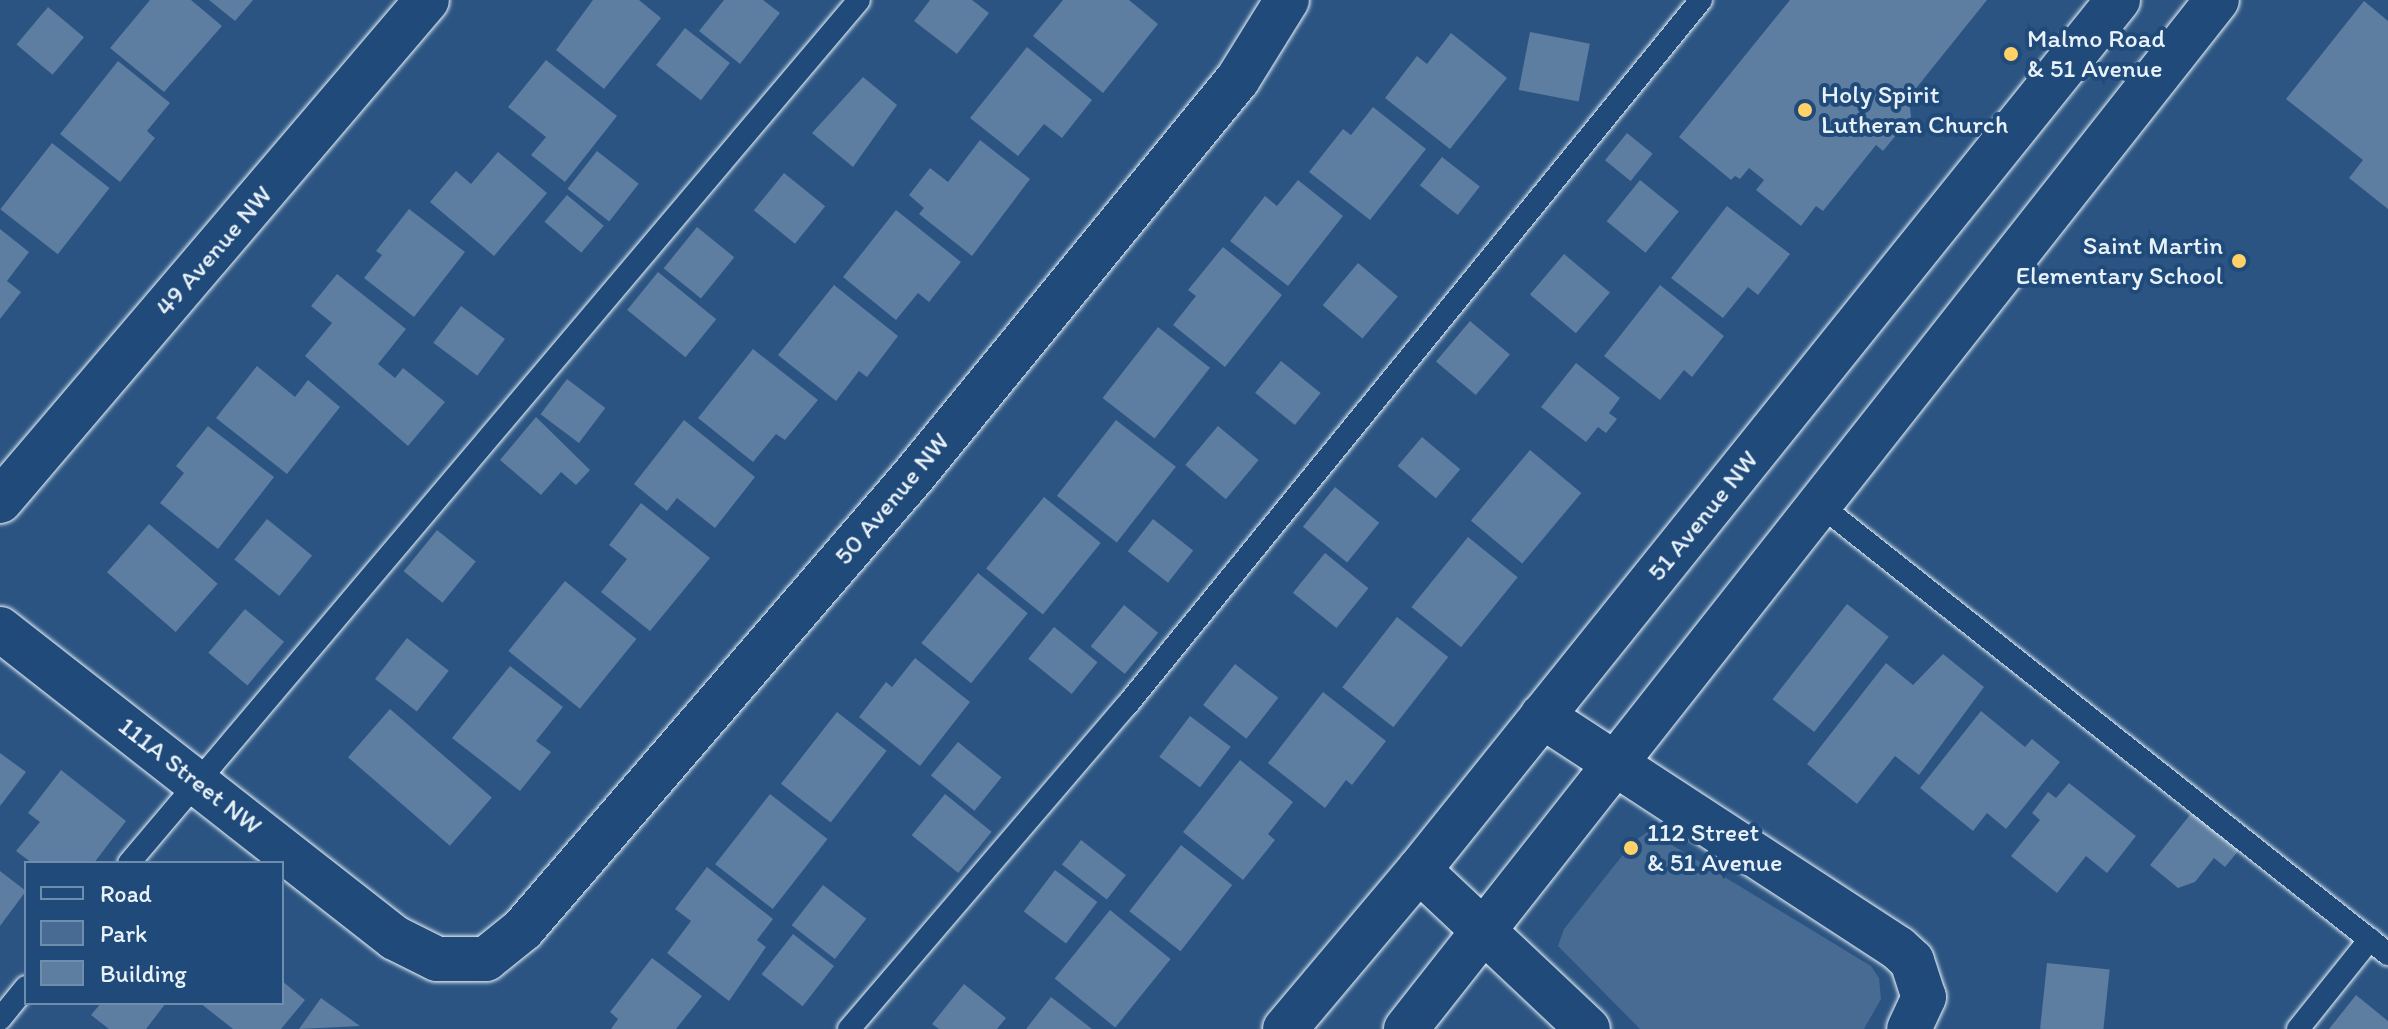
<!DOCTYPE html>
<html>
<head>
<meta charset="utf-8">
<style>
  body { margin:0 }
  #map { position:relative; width:2388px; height:1029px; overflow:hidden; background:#2b5482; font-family:Itim,sans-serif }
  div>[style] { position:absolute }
  .green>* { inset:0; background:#476b93 }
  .building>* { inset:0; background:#5d7da1; transform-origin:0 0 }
  .roads { filter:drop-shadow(0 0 2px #e8f1f8) drop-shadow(0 0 2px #e8f1f8) }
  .service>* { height:22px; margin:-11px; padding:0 11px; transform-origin:11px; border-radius:11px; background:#1f4a7a }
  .minor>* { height:44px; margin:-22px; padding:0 22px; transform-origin:22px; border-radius:22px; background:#1f4a7a }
  .secondary>* { height:44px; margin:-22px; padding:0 22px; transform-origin:22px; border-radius:22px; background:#1f4a7a }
  .dots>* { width:22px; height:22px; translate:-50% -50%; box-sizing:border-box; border:4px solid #1f4a7a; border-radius:50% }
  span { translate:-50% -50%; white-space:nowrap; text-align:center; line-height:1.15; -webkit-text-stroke:8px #1f4a7a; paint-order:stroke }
  .poi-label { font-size:26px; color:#e8f1f8 }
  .left { translate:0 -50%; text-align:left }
  .right { translate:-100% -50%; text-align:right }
  .street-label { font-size:26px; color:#e8f1f8 }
  .legend { position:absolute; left:24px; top:861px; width:260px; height:144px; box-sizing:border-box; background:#1f4a7a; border:2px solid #6f8dac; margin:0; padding:10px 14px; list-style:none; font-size:24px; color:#e8f1f8 }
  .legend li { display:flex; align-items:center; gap:16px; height:40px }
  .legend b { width:40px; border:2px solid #6f8dac }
</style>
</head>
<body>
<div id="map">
  <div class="green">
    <div style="clip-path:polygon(1649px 831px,1871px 966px,1879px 978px,1881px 999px,1864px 1029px,1640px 1029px,1558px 946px,1564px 929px,1633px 842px)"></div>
  </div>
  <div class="building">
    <div style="clip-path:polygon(150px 0,191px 0,222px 26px,164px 92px,110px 48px)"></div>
    <div style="clip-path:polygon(209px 0,253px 0,235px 21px)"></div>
    <div style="clip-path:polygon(593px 0,639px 0,661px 18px,604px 89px,556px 50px)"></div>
    <div style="clip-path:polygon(724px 0,763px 0,780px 13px,740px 64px,699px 31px)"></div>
    <div style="clip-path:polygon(930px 0,972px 0,989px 13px,957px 54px,914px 21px)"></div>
    <div style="clip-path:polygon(1063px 0,1129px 0,1158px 24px,1103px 93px,1033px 36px)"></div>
    <div style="clip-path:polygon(1790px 0,1987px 0,1909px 97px,1911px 117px,1883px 151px,1876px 145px,1823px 211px,1816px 206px,1801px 226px,1756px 190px,1764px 180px,1749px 168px,1740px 179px,1735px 176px,1731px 180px,1679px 137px)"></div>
    <div style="clip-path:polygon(2364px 1px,2388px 21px,2388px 209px,2349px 178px,2363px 160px,2286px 99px)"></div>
    <div style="left:48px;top:7px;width:47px;height:49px;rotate:40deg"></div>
    <div style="left:685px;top:28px;width:57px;height:47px;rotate:38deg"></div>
    <div style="left:1530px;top:32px;width:61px;height:59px;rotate:11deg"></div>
    <div style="clip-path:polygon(1451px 33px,1507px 78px,1450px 149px,1385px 98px,1417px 56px,1427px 64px)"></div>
    <div style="clip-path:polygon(1027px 47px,1092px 100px,1062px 138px,1044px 124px,1018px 156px,970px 118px)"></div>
    <div style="clip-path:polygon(546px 60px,617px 116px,565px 182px,531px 155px,546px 137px,508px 107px)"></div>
    <div style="clip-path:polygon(118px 61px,170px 103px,147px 131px,155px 138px,120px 182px,60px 134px)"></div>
    <div style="clip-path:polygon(863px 77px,897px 105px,853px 167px,812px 133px)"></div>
    <div style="clip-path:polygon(1373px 107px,1426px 149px,1370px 220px,1309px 172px,1343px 129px,1351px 135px)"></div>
    <div style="left:1627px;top:133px;width:33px;height:35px;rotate:39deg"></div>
    <div style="clip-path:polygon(980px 140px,1030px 179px,972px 256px,919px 214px,924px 208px,909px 195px,930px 168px,948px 182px)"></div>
    <div style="left:52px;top:143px;width:73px;height:84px;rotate:38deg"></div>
    <div style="left:597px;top:151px;width:53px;height:48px;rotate:38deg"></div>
    <div style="clip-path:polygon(498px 152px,547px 193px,494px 256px,430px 202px,456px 171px,471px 184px)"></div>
    <div style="left:1442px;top:157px;width:48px;height:36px;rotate:38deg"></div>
    <div style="left:784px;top:173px;width:53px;height:48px;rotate:39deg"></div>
    <div style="clip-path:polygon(1298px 180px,1343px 216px,1288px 286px,1230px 241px,1265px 196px,1277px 206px)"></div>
    <div style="left:1640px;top:180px;width:50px;height:53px;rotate:39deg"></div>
    <div style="left:567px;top:195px;width:48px;height:35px;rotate:40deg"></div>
    <div style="clip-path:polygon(1727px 206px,1790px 254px,1758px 295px,1748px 287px,1723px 318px,1671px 278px)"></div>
    <div style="clip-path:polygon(409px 209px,465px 252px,414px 317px,364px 278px,382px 255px,376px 251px)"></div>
    <div style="clip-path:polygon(896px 210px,961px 262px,929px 302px,918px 293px,896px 320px,843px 277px)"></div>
    <div style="left:697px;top:227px;width:48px;height:53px;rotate:39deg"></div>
    <div style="clip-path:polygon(0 229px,29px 252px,7px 281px,21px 292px,0 319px)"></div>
    <div style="clip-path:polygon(1223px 247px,1282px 295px,1225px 367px,1173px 325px,1196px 296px,1188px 290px)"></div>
    <div style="left:1564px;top:254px;width:60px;height:53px;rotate:40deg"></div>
    <div style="left:1358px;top:263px;width:52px;height:55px;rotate:40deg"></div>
    <div style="left:658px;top:272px;width:75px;height:49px;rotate:39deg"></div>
    <div style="clip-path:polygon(337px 274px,406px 329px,378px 364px,395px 378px,403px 368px,445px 402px,408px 446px,305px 356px,332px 323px,311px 306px)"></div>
    <div style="clip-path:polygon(834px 285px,898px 336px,867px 377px,859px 371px,836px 401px,778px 355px)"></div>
    <div style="clip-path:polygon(1660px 285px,1724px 336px,1692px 377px,1684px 370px,1660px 400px,1604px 356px)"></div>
    <div style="left:461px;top:306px;width:55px;height:46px;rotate:37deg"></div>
    <div style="left:1470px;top:321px;width:52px;height:53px;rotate:40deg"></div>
    <div style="left:1158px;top:327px;width:66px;height:90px;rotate:38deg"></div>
    <div style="clip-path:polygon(753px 349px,818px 400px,785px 440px,776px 434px,753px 462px,698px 418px)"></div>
    <div style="left:1281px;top:361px;width:51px;height:41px;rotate:39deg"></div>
    <div style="clip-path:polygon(1576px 363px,1620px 398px,1609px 413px,1617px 419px,1606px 433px,1598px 427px,1586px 442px,1541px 407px)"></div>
    <div style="clip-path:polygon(257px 366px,295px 397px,308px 380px,340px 407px,287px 474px,216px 418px)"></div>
    <div style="left:567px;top:379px;width:48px;height:44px;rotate:37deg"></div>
    <div style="clip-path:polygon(536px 417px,590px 470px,576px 485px,561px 472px,541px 495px,500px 460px)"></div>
    <div style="clip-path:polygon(684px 420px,755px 477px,715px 528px,677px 498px,667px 511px,634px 484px)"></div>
    <div style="left:1116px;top:420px;width:76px;height:96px;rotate:38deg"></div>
    <div style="clip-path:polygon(208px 426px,274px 477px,218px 549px,160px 503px,184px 473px,176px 466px)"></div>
    <div style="left:1218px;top:426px;width:53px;height:51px;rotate:40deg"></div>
    <div style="left:1422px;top:437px;width:50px;height:38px;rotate:40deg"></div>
    <div style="left:1530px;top:450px;width:67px;height:92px;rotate:40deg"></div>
    <div style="left:1335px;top:487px;width:57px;height:51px;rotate:39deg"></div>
    <div style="left:1044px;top:497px;width:73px;height:92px;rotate:39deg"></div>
    <div style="clip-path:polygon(641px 503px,710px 558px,650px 631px,601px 592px,627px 559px,609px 545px)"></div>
    <div style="left:267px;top:519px;width:58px;height:52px;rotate:39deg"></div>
    <div style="left:1153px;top:519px;width:51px;height:41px;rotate:38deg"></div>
    <div style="left:149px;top:524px;width:91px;height:64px;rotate:41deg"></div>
    <div style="left:437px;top:530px;width:50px;height:53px;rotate:39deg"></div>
    <div style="left:1468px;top:537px;width:64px;height:90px;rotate:39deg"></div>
    <div style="left:1325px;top:553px;width:56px;height:51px;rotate:39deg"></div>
    <div style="left:978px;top:573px;width:64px;height:90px;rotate:39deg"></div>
    <div style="left:565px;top:581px;width:92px;height:90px;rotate:39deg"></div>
    <div style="left:1847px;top:604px;width:53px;height:121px;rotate:38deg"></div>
    <div style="left:1124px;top:605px;width:44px;height:53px;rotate:39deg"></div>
    <div style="left:245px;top:609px;width:51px;height:57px;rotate:40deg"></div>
    <div style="left:1397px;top:617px;width:65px;height:89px;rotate:38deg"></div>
    <div style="left:1054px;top:627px;width:56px;height:41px;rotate:39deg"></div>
    <div style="left:407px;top:638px;width:53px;height:52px;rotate:38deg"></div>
    <div style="clip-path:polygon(1943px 654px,1984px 687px,1919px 775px,1895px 756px,1857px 804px,1807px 764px,1886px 663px,1913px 685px)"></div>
    <div style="clip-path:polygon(915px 658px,970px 702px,920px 766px,859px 717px,886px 682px,892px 687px)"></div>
    <div style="left:1235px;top:664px;width:55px;height:52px;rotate:38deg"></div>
    <div style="clip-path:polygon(510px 666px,563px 707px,536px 741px,551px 752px,520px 791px,452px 738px)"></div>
    <div style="clip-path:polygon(1323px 692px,1386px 741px,1352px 785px,1346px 780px,1325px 808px,1268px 763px)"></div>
    <div style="left:390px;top:709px;width:135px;height:64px;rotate:41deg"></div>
    <div style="clip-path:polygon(1981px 711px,2025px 747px,2032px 739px,2060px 762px,2006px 829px,1987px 813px,1973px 831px,1920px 788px)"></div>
    <div style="left:837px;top:712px;width:63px;height:91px;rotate:38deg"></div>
    <div style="left:1190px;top:716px;width:51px;height:51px;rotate:37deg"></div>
    <div style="left:958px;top:742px;width:56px;height:43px;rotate:39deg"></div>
    <div style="clip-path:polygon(0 753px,26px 772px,0 806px)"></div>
    <div style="clip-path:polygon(1240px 760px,1293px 802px,1268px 834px,1275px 840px,1243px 880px,1183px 832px)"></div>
    <div style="clip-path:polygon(61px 770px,126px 821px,94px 863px,32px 863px,16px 851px,40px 822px,28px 813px)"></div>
    <div style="clip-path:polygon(2069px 783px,2136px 836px,2107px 873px,2086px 856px,2057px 893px,2011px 856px,2040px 820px,2032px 813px,2048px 792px,2056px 798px)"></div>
    <div style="left:770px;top:794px;width:73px;height:89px;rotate:38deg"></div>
    <div style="left:945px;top:794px;width:60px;height:53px;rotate:39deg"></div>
    <div style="clip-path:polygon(2197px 806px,2244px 844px,2225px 867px,2214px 858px,2195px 882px,2178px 888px,2150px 865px)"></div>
    <div style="left:1081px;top:840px;width:57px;height:31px;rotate:38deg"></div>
    <div style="left:1181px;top:845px;width:65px;height:84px;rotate:38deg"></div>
    <div style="clip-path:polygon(707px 867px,773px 919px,757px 940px,766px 947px,729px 1001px,667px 953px,691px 921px,675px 909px)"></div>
    <div style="left:1055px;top:870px;width:53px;height:52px;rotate:37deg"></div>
    <div style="clip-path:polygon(0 871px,26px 891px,0 926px)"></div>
    <div style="left:823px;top:885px;width:55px;height:51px;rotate:38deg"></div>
    <div style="left:1110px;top:910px;width:78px;height:88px;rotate:39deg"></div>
    <div style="left:793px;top:934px;width:52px;height:51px;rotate:38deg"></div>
    <div style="clip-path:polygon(652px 958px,702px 996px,676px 1029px,611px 1029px,618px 1019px,610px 1012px)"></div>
    <div style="left:2047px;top:963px;width:63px;height:66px;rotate:6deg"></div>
    <div style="clip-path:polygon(282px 981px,305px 1000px,281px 1029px,233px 1029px,200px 1003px,282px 1003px)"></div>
    <div style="clip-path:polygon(964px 984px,1006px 1018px,997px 1029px,939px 1029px,932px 1024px)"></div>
    <div style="clip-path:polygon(2356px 995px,2388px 1021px,2388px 1029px,2329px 1029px)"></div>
    <div style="clip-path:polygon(1051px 997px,1092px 1029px,1026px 1029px)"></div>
    <div style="clip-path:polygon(321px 998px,360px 1026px,299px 1029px)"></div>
    <div style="clip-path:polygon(101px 1003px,166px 1003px,146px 1029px,109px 1029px,91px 1015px)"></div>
  </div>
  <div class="roads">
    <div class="service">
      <div style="left:1820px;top:505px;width:724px;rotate:38.33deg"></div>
      <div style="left:129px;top:863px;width:1130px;rotate:-49.77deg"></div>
      <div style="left:0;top:1019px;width:41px;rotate:-50.9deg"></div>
      <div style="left:849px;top:1029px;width:427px;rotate:-49.4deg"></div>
      <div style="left:1127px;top:705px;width:909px;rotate:-50.85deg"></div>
      <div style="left:2298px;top:1029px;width:115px;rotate:-51.3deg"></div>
    </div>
    <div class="minor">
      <div style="left:0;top:501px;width:658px;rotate:-49.56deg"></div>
      <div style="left:0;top:629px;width:502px;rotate:38.04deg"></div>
      <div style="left:395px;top:938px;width:47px;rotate:26.6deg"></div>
      <div style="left:437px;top:959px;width:49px"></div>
      <div style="left:486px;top:959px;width:48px;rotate:-39deg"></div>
      <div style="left:523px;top:929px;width:601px;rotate:-49.25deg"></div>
      <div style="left:915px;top:474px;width:510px;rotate:-50.73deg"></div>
      <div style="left:1238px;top:79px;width:93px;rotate:-58.2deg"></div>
      <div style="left:1542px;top:716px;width:425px;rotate:33.1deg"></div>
      <div style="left:1898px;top:948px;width:19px;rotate:43deg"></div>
      <div style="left:1912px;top:961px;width:38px;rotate:72deg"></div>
      <div style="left:1924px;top:997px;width:35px;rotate:115deg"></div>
      <div style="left:1419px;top:870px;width:232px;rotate:43.3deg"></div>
    </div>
    <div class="secondary">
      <div style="left:1285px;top:1029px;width:208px;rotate:-49.9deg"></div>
      <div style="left:1419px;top:870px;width:1116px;rotate:-51.22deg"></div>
      <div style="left:1406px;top:1029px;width:1310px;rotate:-51.76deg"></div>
    </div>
  </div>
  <div class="dots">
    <div style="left:2011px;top:54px;background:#ffd166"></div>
    <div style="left:1805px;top:110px;background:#ffd166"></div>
    <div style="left:2239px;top:261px;background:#ffd166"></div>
    <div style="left:1631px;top:848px;background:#ffd166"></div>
  </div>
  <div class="poi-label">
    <span class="left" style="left:2027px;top:54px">Malmo Road<br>&amp; 51 Avenue</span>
    <span class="left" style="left:1821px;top:110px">Holy Spirit<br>Lutheran Church</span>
    <span class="right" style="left:2223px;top:261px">Saint Martin<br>Elementary School</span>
    <span class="left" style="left:1647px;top:848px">112 Street<br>&amp; 51 Avenue</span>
  </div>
  <div class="street-label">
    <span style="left:214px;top:251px;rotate:-49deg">49 Avenue NW</span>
    <span style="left:892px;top:499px;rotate:-50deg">50 Avenue NW</span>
    <span style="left:1703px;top:516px;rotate:-51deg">51 Avenue NW</span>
    <span style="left:190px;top:776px;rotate:38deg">111A Street NW</span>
  </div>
  <ul class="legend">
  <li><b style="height:10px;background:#1f4a7a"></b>Road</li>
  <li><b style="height:22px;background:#476b93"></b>Park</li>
  <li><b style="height:22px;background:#5d7da1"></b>Building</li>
  </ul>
</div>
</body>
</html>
